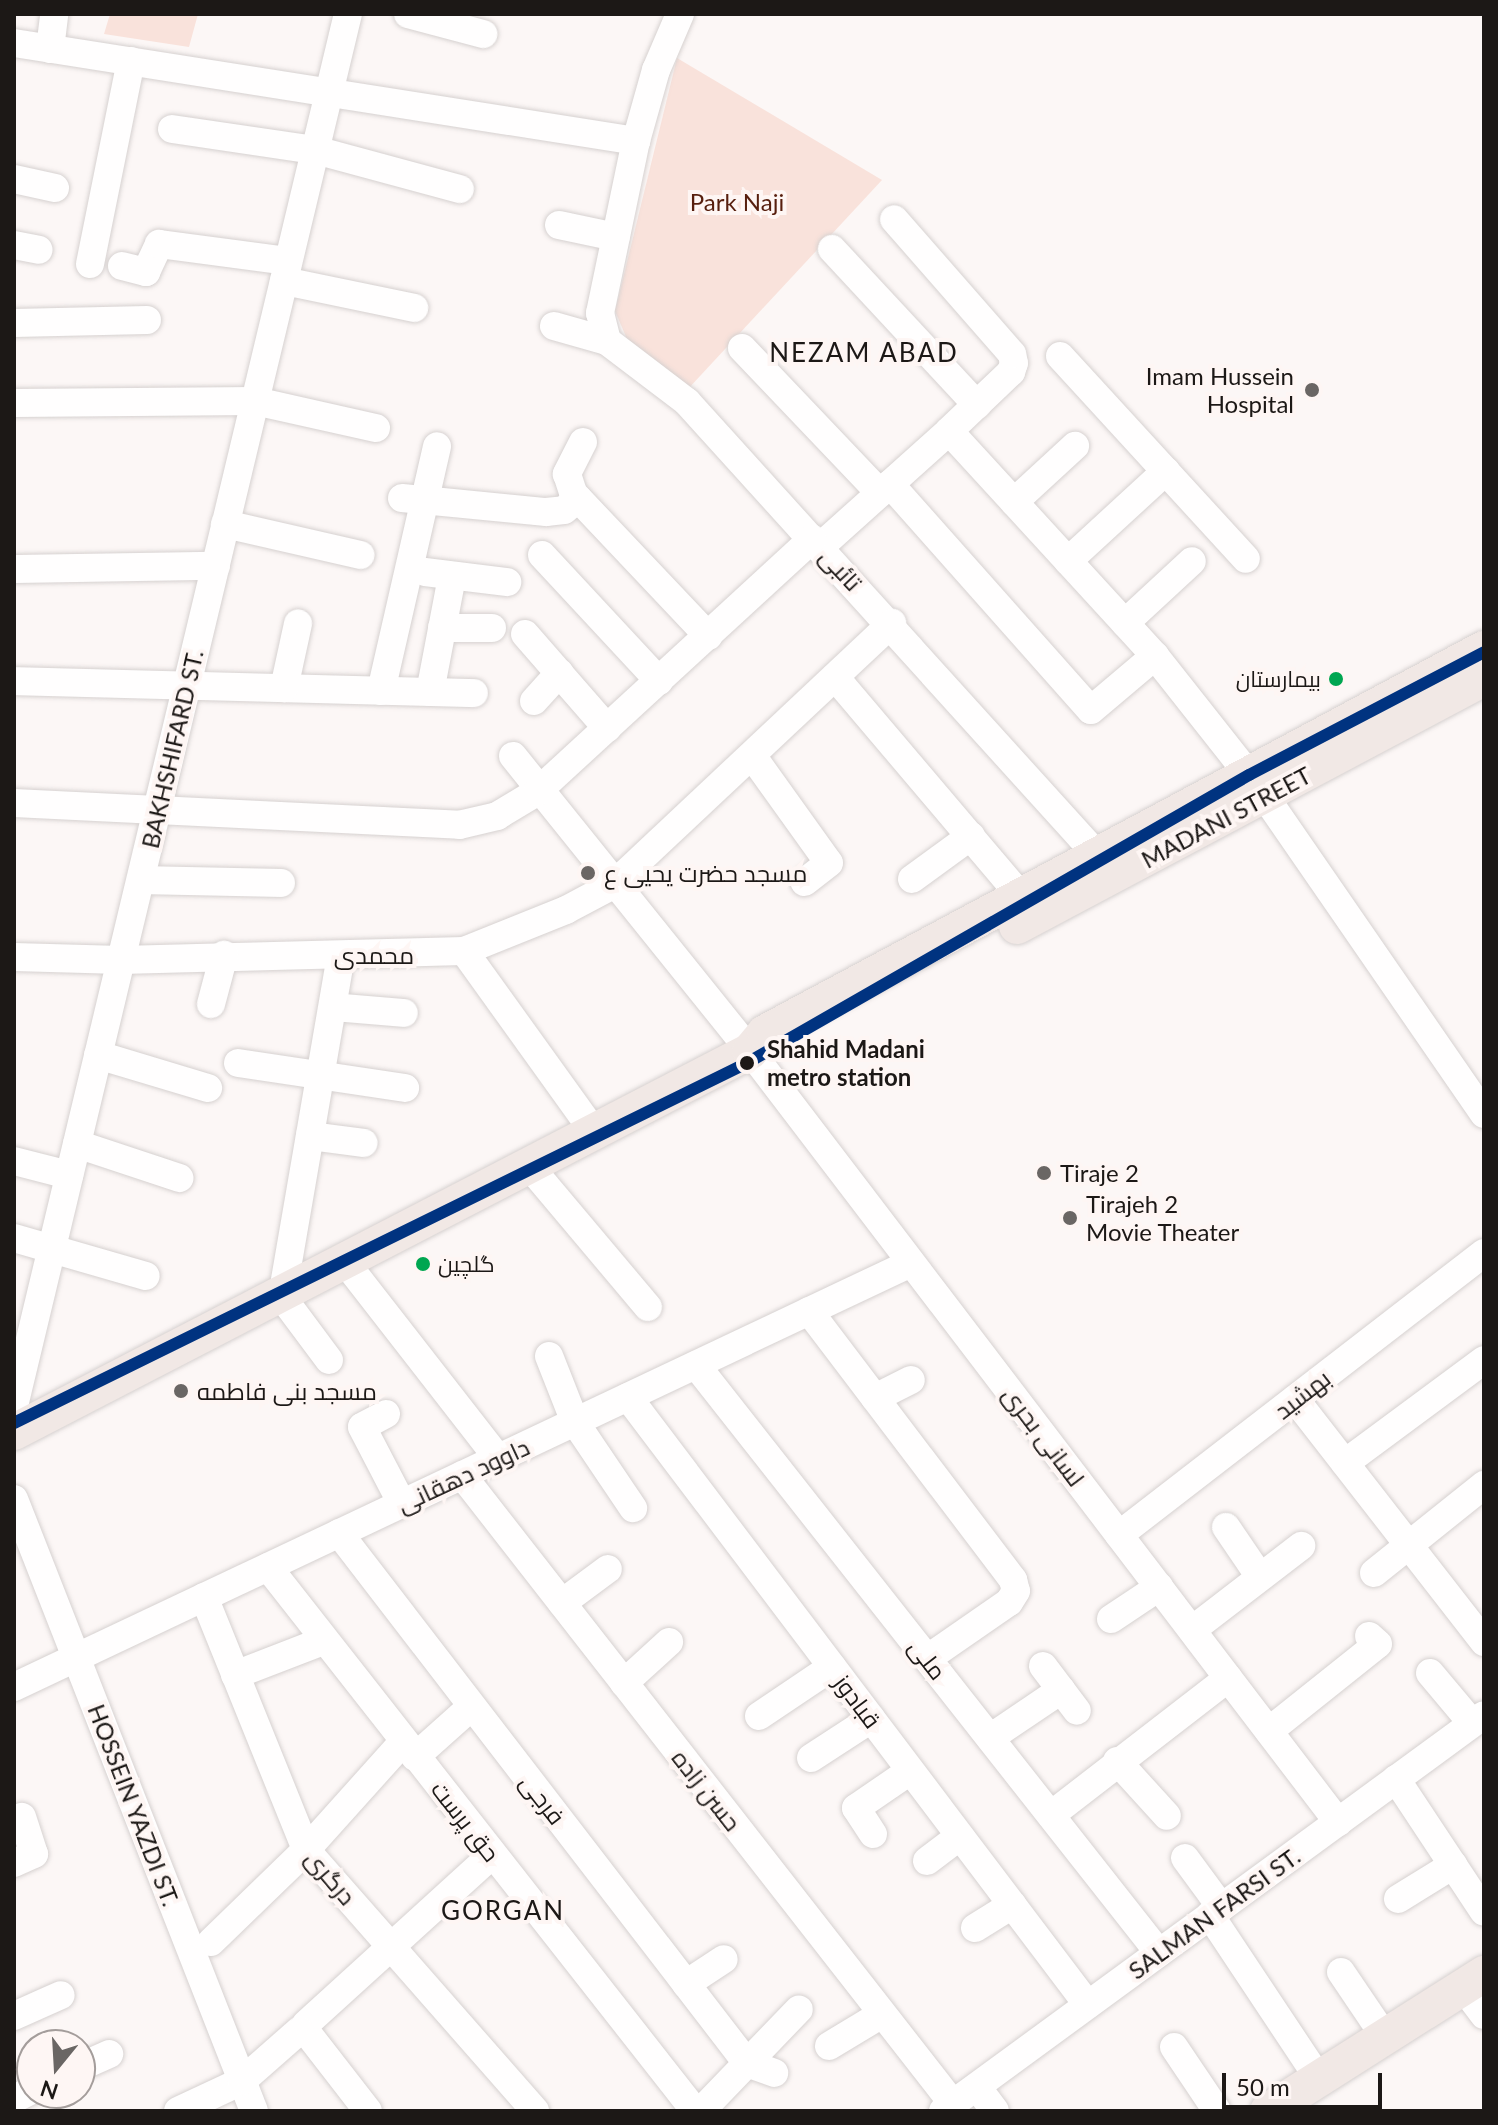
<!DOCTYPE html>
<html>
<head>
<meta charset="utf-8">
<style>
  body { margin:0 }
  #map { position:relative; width:1498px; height:2125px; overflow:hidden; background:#fcf7f6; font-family:Lato,Cairo,sans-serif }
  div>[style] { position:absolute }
  .green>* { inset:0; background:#f9e2db }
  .roads { filter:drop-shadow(0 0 2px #d6d1d0) drop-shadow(0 0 2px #d6d1d0) }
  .minor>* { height:28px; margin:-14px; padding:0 14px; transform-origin:14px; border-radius:14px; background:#fffefe }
  .major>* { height:36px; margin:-18px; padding:0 18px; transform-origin:18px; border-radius:18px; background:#f1e8e5 }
  .metro-1>* { height:12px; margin:-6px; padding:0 6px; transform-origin:6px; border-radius:6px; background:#003380 }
  .dots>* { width:22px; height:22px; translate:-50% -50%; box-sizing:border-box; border:4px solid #fef6f4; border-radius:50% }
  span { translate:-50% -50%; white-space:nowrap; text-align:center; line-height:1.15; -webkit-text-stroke:8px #fef6f4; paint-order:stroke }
  .bus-label { font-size:22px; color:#1c1816 }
  .right { translate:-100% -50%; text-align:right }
  .left { translate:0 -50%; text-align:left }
  .park-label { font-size:24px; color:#571f0e }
  .poi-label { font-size:24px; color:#1c1816 }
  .street-label { font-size:24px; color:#1c1816 }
  .stop-label { font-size:24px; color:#1c1816; font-weight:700 }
  .neighbourhood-label { font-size:26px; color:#1c1816; letter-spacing:2px }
  .frame { position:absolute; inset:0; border:16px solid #1c1816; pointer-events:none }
  .north { position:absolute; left:16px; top:2029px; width:80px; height:80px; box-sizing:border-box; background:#fef6f4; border:2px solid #a49d9b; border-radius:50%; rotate:198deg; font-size:22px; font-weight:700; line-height:32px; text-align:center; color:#1c1816 }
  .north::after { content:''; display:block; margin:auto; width:28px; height:36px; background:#6a6664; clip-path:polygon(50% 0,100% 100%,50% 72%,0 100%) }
  .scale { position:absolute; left:1222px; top:2073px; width:160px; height:36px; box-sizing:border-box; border:4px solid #1c1816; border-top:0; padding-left:10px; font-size:24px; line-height:28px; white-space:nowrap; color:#1c1816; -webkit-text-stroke:6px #fef6f4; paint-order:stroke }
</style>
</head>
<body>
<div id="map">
  <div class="green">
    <div style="clip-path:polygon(110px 14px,198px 14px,189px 47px,104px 34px)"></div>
    <div style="clip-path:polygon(677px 58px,882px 180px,688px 389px,627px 339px,615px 311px)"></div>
  </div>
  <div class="roads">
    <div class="minor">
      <div style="left:408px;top:14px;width:78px;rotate:14.9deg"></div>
      <div style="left:14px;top:43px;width:630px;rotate:8.95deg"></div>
      <div style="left:50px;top:49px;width:35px;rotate:-83deg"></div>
      <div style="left:172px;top:129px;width:145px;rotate:8.4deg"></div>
      <div style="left:315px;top:150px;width:150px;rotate:15.1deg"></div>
      <div style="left:14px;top:179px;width:42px;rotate:12.4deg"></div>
      <div style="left:559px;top:225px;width:58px;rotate:11.9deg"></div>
      <div style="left:14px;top:245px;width:25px;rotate:11deg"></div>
      <div style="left:832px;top:249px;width:213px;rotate:47.1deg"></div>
      <div style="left:90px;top:264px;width:207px;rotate:-78.6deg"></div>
      <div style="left:122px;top:266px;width:25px;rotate:14deg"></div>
      <div style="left:146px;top:272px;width:31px;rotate:-65deg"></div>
      <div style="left:159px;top:244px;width:130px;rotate:7.5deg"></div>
      <div style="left:284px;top:281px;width:133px;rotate:11.7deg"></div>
      <div style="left:14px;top:323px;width:133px;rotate:-1.3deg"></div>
      <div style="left:554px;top:326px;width:55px;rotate:15.8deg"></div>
      <div style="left:607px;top:341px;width:101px;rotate:37.3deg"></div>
      <div style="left:687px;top:402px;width:611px;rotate:47.85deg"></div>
      <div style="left:607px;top:341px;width:29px;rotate:-104deg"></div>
      <div style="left:600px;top:313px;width:176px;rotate:-78.2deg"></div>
      <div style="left:636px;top:141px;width:74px;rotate:-74.3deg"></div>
      <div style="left:656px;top:70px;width:61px;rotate:-66.8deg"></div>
      <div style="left:742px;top:348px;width:200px;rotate:46.4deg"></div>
      <div style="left:1060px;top:356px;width:275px;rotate:47.5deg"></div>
      <div style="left:14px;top:403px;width:241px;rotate:-0.5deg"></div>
      <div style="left:255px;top:401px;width:124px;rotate:12.6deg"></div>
      <div style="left:949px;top:431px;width:305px;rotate:47.5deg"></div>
      <div style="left:1155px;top:656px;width:152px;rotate:51.7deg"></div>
      <div style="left:583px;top:442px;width:36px;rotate:117deg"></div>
      <div style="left:567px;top:474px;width:20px;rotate:72deg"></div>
      <div style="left:573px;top:493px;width:197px;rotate:46.6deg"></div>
      <div style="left:890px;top:484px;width:302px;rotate:48.4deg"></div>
      <div style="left:1091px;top:710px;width:84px;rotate:-40.2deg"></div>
      <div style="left:402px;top:498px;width:145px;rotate:5.6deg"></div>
      <div style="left:546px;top:512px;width:18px;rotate:-6deg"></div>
      <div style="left:564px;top:510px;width:18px;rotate:-38deg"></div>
      <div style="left:1014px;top:502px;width:83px;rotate:-42.6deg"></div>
      <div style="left:225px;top:524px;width:139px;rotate:12.9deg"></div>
      <div style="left:821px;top:546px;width:172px;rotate:-41.9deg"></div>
      <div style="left:949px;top:431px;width:86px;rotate:-43.6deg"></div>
      <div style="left:1011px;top:372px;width:9px;rotate:-72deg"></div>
      <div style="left:1014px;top:363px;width:9px;rotate:-103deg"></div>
      <div style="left:1012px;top:354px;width:179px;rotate:-131.2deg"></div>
      <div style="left:542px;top:555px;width:172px;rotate:47.1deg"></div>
      <div style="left:1068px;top:561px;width:133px;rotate:-42.6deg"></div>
      <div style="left:14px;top:569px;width:202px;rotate:-0.9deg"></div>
      <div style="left:425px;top:572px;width:83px;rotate:7deg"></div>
      <div style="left:1125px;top:623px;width:91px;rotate:-42.8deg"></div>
      <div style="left:442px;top:628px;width:50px"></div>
      <div style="left:525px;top:634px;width:125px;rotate:48.9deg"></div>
      <div style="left:835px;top:677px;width:287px;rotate:49.7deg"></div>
      <div style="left:14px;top:681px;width:460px;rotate:1.5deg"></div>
      <div style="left:284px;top:688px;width:66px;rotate:-77.7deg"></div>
      <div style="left:381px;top:691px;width:251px;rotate:-77.1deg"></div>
      <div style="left:430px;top:692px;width:117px;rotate:-79.2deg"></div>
      <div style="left:534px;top:701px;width:38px;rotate:-48deg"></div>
      <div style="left:513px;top:756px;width:378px;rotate:51.2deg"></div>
      <div style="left:750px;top:1051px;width:970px;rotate:52.67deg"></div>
      <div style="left:753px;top:757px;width:130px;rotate:54.4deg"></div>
      <div style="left:829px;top:863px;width:31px;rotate:142deg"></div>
      <div style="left:1266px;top:798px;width:384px;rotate:55.4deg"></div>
      <div style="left:14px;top:803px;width:446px;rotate:2.8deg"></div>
      <div style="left:459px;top:825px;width:39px;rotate:-13deg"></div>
      <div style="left:497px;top:816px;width:47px;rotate:-31deg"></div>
      <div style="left:537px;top:792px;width:374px;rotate:-42.6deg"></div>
      <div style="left:912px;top:879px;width:73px;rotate:-36.1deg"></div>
      <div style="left:141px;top:880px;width:140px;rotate:1.2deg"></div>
      <div style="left:464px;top:951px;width:223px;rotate:54.3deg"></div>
      <div style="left:14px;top:957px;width:107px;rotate:1.6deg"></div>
      <div style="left:121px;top:960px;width:343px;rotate:-1.5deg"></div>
      <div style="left:464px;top:951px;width:110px;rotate:-21.9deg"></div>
      <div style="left:566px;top:910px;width:53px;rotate:-28deg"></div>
      <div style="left:613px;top:885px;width:383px;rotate:-43.2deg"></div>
      <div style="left:211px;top:1004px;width:51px;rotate:-75.1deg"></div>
      <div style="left:333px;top:1007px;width:71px;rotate:4.8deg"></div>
      <div style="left:98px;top:1055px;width:115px;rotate:16.7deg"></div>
      <div style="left:238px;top:1063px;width:169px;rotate:8.5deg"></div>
      <div style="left:310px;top:1136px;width:54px;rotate:7.4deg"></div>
      <div style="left:77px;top:1144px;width:108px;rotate:18.4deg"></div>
      <div style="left:14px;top:1161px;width:57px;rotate:14.3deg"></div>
      <div style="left:530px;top:1167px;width:183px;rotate:49.9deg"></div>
      <div style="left:14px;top:1238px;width:137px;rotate:16.1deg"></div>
      <div style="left:346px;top:1263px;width:247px;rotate:52.1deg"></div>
      <div style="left:809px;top:1311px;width:338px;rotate:52.8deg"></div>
      <div style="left:1013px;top:1580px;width:11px;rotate:75deg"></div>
      <div style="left:1016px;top:1591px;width:13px;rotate:122deg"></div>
      <div style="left:1009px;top:1602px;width:98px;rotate:145.3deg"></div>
      <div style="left:549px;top:1356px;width:71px;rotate:68.5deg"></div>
      <div style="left:575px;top:1422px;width:104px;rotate:56deg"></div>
      <div style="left:329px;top:1360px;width:79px;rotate:-126.7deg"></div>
      <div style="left:282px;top:1297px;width:347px;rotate:-80.2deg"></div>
      <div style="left:696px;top:1365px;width:748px;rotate:51.78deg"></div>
      <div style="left:628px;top:1397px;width:762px;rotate:52.89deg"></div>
      <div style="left:875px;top:1398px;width:40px;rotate:-26.6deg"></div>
      <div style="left:1295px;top:1399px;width:308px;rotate:52.1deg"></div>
      <div style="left:14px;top:1406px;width:1432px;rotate:-76.51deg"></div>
      <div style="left:386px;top:1414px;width:27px;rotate:152deg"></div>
      <div style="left:362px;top:1427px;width:87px;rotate:62.5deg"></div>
      <div style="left:1345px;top:1463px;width:173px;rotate:-36.5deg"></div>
      <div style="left:462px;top:1475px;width:798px;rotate:52.02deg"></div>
      <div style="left:14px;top:1499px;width:657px;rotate:68.59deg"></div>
      <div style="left:1226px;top:1527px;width:60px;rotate:55.8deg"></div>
      <div style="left:339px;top:1533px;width:669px;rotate:52.41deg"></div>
      <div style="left:747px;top:2063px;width:29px;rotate:20deg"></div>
      <div style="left:1119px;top:1535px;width:461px;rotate:-37.7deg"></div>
      <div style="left:268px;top:1567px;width:692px;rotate:51.87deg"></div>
      <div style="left:1374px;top:1573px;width:141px;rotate:-38.7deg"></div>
      <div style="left:204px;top:1597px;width:273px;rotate:68deg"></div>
      <div style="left:306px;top:1850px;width:347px;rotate:48.7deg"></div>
      <div style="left:562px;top:1603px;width:57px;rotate:-36.5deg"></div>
      <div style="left:1111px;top:1619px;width:58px;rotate:-33.7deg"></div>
      <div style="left:1192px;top:1630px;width:138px;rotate:-37.6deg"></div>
      <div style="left:1043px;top:1666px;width:56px;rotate:52.9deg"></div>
      <div style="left:1430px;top:1673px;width:65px;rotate:50deg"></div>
      <div style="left:235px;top:1675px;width:94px;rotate:-21.1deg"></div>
      <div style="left:624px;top:1683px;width:61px;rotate:-42.3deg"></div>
      <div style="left:14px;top:1687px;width:992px;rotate:-25.3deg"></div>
      <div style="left:759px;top:1716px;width:88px;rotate:-33.9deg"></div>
      <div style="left:1269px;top:1731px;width:139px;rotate:-38.6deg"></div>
      <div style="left:1378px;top:1644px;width:12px;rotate:-138deg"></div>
      <div style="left:990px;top:1738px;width:86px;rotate:-34.1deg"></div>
      <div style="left:415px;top:1757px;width:75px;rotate:-41.8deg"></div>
      <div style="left:811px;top:1758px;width:72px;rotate:-33deg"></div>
      <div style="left:1117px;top:1761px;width:74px;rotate:47.7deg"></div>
      <div style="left:1396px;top:1779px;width:159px;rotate:56.5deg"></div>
      <div style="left:1051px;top:1815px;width:224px;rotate:-37.7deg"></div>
      <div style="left:873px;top:1834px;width:31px;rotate:-123deg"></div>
      <div style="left:856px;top:1808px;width:65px;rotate:-34.4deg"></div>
      <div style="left:1185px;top:1858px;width:61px;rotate:53.7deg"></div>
      <div style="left:927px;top:1861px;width:41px;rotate:-37.1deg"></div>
      <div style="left:14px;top:1863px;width:22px;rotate:-24deg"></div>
      <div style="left:34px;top:1854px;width:39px;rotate:-108deg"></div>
      <div style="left:1398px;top:1899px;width:65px;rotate:-31.7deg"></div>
      <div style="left:1210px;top:1915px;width:197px;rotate:56.4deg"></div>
      <div style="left:975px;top:1928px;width:44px;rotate:-31.9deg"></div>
      <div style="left:211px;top:1942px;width:132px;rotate:-44.1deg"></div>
      <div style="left:306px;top:1850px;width:145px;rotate:-48.1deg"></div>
      <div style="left:1341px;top:1972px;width:78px;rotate:55.9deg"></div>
      <div style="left:686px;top:1984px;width:45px;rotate:-33.3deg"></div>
      <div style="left:1463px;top:1987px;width:35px;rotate:53deg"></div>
      <div style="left:14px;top:2016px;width:51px;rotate:-24.1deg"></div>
      <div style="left:306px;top:2024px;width:251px;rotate:-42.3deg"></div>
      <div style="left:309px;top:2035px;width:96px;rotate:52.2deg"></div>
      <div style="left:829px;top:2046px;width:62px;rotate:-31.1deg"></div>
      <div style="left:1174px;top:2047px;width:77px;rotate:56.1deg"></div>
      <div style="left:80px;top:2067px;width:32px;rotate:-24deg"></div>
      <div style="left:977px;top:2087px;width:30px;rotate:53deg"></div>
      <div style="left:14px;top:2099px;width:20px;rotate:-27deg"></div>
      <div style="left:178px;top:2111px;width:71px;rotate:-25.1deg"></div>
      <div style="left:242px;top:2081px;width:76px;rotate:-41.3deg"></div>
      <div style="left:701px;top:2111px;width:141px;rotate:-46.1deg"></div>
      <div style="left:943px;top:2111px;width:670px;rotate:-36.2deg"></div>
    </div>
    <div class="major">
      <div style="left:1017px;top:926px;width:529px;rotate:-27.97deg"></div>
      <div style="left:14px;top:1432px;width:829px;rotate:-27.37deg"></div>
      <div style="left:750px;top:1051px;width:23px;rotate:-50deg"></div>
      <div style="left:765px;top:1033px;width:815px;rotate:-28.11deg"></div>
      <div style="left:1268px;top:2111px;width:256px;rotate:-32.4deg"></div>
    </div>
  </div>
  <div class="metro-1">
    <div style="left:14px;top:1423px;width:817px;rotate:-26.16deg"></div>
    <div style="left:747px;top:1063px;width:579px;rotate:-29.84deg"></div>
    <div style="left:1249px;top:775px;width:265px;rotate:-27.6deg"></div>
  </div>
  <div class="dots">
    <div style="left:1312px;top:390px;background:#6a6664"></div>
    <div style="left:1336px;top:679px;background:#00a651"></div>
    <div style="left:588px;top:873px;background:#6a6664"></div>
    <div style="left:747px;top:1063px;background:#1c1816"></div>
    <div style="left:1044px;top:1173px;background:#6a6664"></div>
    <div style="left:1070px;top:1218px;background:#6a6664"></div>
    <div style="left:423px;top:1264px;background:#00a651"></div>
    <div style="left:181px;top:1391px;background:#6a6664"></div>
  </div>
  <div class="bus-label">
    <span class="right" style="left:1321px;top:679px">بیمارستان</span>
    <span class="left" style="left:438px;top:1264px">گلچین</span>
  </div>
  <div class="park-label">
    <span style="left:737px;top:202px">Park Naji</span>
  </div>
  <div class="poi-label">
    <span class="right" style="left:1294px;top:390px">Imam Hussein<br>Hospital</span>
    <span class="left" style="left:604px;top:873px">مسجد حضرت یحیی ع</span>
    <span class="left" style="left:1060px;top:1173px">Tiraje 2</span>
    <span class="left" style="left:1086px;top:1218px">Tirajeh 2<br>Movie Theater</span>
    <span class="left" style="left:197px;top:1391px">مسجد بنی فاطمه</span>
  </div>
  <div class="street-label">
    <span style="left:841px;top:569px;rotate:47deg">تائبی</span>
    <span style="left:172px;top:749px;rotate:-77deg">BAKHSHIFARD ST.</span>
    <span style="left:1226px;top:817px;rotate:-28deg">MADANI STREET</span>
    <span style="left:374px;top:955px">محمدی</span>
    <span style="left:1302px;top:1394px;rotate:-38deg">بهشید</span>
    <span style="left:1044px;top:1436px;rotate:53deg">لسانی بحری</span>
    <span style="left:463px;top:1475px;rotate:-25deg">داوود دهقانی</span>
    <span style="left:928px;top:1659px;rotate:52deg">ملی</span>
    <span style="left:858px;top:1701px;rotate:53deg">قبادوز</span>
    <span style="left:707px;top:1790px;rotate:52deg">حسن زاده</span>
    <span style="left:543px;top:1799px;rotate:52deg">فرجی</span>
    <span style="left:134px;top:1805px;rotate:69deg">HOSSEIN YAZDI ST.</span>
    <span style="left:466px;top:1821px;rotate:52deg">حق پرست</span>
    <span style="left:331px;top:1877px;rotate:50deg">درگری</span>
    <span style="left:1214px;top:1913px;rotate:-36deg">SALMAN FARSI ST.</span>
  </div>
  <div class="stop-label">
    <span class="left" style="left:767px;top:1063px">Shahid Madani<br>metro station</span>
  </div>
  <div class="neighbourhood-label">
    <span style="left:864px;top:353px">NEZAM ABAD</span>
    <span style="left:503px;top:1911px">GORGAN</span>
  </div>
  <div class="frame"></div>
  <div class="north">N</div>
  <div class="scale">50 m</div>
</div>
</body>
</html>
